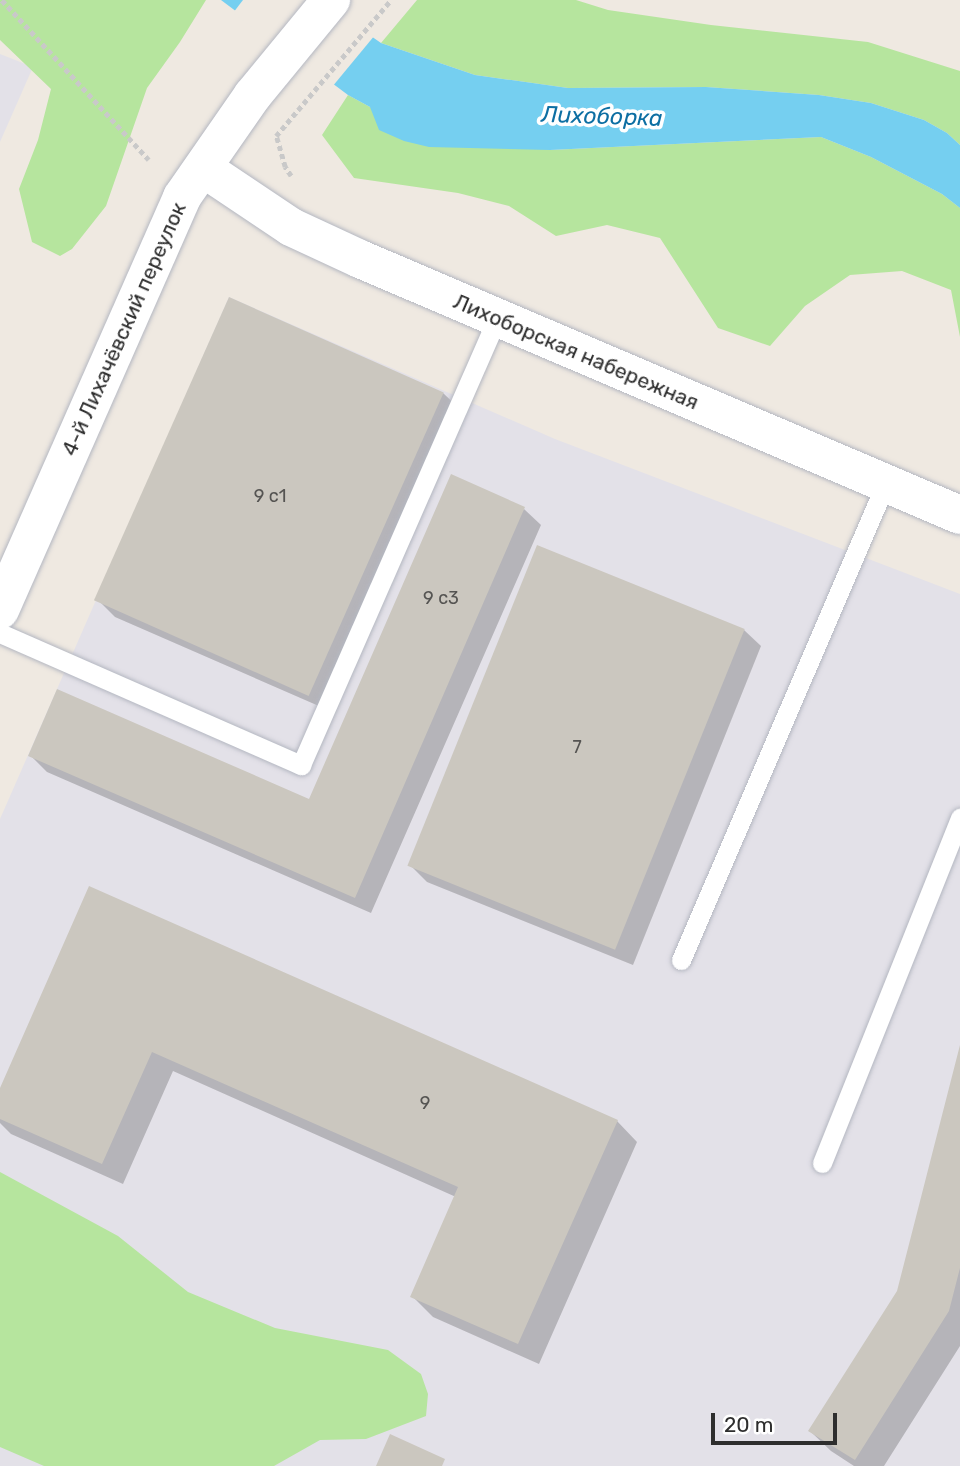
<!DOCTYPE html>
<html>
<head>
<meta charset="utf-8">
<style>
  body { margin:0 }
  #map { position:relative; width:960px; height:1466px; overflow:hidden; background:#efe9e1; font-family:Rubik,sans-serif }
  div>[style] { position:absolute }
  .industrial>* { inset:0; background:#e3e1e8 }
  .green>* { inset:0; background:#b6e59e }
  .water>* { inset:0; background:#75cff0 }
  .pier>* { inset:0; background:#efe9e1 }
  .shadow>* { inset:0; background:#0003 }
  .building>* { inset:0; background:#cbc7bf; transform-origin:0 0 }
  .path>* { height:4.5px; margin-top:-2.25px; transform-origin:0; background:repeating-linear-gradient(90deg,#c9c9c9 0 5px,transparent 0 8.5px) }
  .roads { filter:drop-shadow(0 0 2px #b4b7c1) drop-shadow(0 0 2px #b4b7c1) }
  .lane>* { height:19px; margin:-9.5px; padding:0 9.5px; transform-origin:9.5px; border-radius:9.5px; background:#fff }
  .street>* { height:38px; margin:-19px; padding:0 19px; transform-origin:19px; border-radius:19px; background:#fff }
  .secondary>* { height:38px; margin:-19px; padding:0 19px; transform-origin:19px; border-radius:19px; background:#fff }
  span { translate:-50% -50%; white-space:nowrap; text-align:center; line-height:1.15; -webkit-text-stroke:7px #fff; paint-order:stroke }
  .number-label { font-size:18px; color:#555452 }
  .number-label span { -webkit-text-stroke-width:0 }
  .street-label { font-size:21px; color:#2e2e2e }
  .water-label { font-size:23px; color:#0d6fa3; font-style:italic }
  .scale { position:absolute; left:711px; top:1413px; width:126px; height:32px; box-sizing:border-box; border:4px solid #2e2e2e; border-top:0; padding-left:9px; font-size:21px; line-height:24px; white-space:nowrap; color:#2e2e2e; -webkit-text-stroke:5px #fff; paint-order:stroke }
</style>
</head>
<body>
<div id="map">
  <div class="industrial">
    <div style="clip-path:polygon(0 54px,33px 67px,0 142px)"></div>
    <div style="clip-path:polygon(229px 297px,555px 439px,960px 594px,960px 1466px,0 1466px,0 819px)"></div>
  </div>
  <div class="green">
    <div style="clip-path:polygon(0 0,206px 0,180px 42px,147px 88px,106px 206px,72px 249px,60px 256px,32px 242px,19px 189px,38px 140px,51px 89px,0 40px)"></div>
    <div style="clip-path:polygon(417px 0,576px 0,608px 10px,711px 25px,868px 42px,960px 71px,960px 145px,947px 133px,924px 120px,871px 103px,819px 95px,706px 87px,568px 88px,475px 75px,381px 43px)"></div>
    <div style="clip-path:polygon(348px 95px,370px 107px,550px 150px,821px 137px,871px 157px,942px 194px,960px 208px,960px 337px,951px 290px,902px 271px,850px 275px,805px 306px,770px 346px,718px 328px,660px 238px,607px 225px,556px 236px,509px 206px,458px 193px,354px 178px,322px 135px)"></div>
    <div style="clip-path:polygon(0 1172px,118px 1236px,188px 1292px,275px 1328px,388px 1350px,421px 1374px,428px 1394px,426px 1416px,366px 1439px,320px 1440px,274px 1466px,44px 1466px,0 1447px)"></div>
  </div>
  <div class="water">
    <div style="clip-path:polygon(221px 0,319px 0,381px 43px,475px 75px,568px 88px,706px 87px,819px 95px,871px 103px,924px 120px,947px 133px,960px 145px,960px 208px,942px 194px,871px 157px,821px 137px,550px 150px,429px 147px,404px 141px,379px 130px,370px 107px,348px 95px)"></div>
  </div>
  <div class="pier">
    <div style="clip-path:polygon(243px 0,325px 0,375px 35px,332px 87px,233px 13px)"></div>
  </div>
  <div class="shadow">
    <div style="clip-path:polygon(443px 393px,460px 409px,328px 710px,115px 617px,98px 600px)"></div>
    <div style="clip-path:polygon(524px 509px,541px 525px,371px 913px,47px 772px,30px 755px,310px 802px)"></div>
    <div style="clip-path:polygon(744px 630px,761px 646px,633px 965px,427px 882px,410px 865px)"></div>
    <div style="clip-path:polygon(90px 889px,617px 1121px,637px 1142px,539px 1364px,433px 1317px,412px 1296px,456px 1197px,173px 1071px,123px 1184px,11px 1134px,0 1123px,0 1092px)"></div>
    <div style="clip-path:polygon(960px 1049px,960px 1346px,884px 1466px,854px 1466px,831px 1451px,810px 1431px,898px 1292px)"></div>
  </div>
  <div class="building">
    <div style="left:229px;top:297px;width:235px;height:332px;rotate:24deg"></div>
    <div style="clip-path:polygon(451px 474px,525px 507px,355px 898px,28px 756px,57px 689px,309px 799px)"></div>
    <div style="left:537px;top:545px;width:224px;height:346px;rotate:22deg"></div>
    <div style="clip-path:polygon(89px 886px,618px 1120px,518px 1344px,410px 1297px,458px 1187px,152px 1052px,102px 1164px,0 1119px,0 1088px)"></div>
    <div style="clip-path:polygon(960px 1045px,960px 1268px,949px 1311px,855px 1460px,808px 1431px,897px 1291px)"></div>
    <div style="clip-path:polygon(390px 1434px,445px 1459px,442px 1466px,376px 1466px)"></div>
  </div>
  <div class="path">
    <div style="left:2px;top:0;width:217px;rotate:47.4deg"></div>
    <div style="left:291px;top:176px;width:11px;rotate:-124deg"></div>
    <div style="left:285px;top:167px;width:32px;rotate:-106deg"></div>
    <div style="left:276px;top:136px;width:178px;rotate:-49.8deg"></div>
  </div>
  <div class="roads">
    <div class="lane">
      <div style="left:0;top:633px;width:329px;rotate:23.7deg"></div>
      <div style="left:301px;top:765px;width:488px;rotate:-66.3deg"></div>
      <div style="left:681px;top:960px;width:517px;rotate:-66.76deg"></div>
      <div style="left:822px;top:1163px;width:372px;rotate:-68.2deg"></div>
    </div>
    <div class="street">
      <div style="left:0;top:610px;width:451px;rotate:-66.2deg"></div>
      <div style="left:182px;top:197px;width:124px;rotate:-55.2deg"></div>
    </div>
    <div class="secondary">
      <div style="left:253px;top:95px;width:123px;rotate:-50.6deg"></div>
      <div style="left:203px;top:168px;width:106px;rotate:33.8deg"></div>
      <div style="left:291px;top:227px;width:76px;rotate:24.9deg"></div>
      <div style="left:360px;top:259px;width:652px;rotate:23.11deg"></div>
    </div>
  </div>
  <div class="number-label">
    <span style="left:270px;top:496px">9 с1</span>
    <span style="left:441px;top:598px">9 с3</span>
    <span style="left:577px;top:747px">7</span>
    <span style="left:425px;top:1103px">9</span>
  </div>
  <div class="street-label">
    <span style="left:124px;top:329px;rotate:-66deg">4-й Лихачёвский переулок</span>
    <span style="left:576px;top:352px;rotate:23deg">Лихоборская набережная</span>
  </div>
  <div class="water-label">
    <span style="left:602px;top:116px;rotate:2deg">Лихоборка</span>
  </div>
  <div class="scale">20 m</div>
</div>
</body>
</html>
